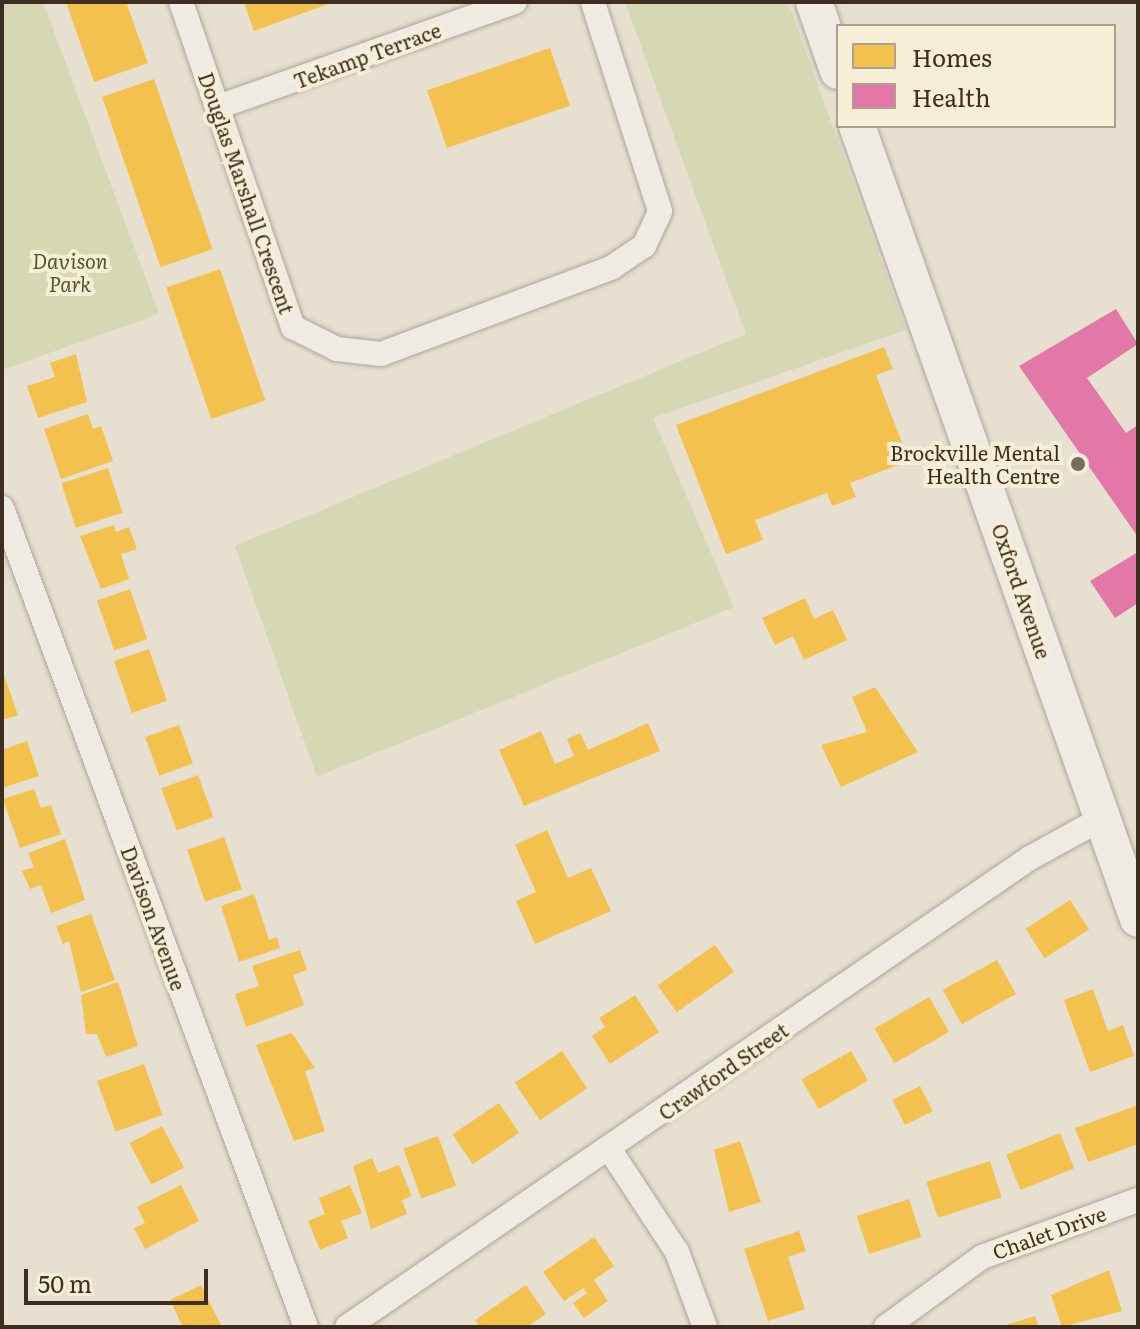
<!DOCTYPE html>
<html>
<head>
<meta charset="utf-8">
<style>
  body { margin:0 }
  #map { position:relative; width:1140px; height:1329px; overflow:hidden; background:#e7e0d1; font-family:Literata,serif }
  div>[style] { position:absolute }
  .green>* { inset:0; background:#d6d7b3 }
  .homes>* { inset:0; background:#f2c14e; transform-origin:0 0 }
  .health>* { inset:0; background:#e377a8 }
  .roads { filter:drop-shadow(0 0 2px #ada599) drop-shadow(0 0 2px #ada599) }
  .street>* { height:24px; margin:-12px; padding:0 12px; transform-origin:12px; border-radius:12px; background:#efebe3 }
  .secondary>* { height:36px; margin:-18px; padding:0 18px; transform-origin:18px; border-radius:18px; background:#efebe3 }
  .dots>* { width:22px; height:22px; translate:-50% -50%; box-sizing:border-box; border:4px solid #f7eed8; border-radius:50% }
  span { translate:-50% -50%; white-space:nowrap; text-align:center; line-height:1.15; -webkit-text-stroke:8px #f7eed8; paint-order:stroke }
  .street-label { font-size:20px; color:#3d2e20 }
  .park-label { font-size:20px; color:#4d5a26; font-style:italic }
  .poi-label { font-size:20px; color:#3d2e20 }
  .right { translate:-100% -50%; text-align:right }
  .frame { position:absolute; inset:0; border:4px solid #3d2e20; pointer-events:none }
  .legend { position:absolute; left:836px; top:24px; width:280px; height:104px; box-sizing:border-box; background:#f7eed8; border:2px solid #ada18e; margin:0; padding:10px 14px; list-style:none; font-size:24px; color:#3d2e20 }
  .legend li { display:flex; align-items:center; gap:16px; height:40px }
  .legend b { width:40px; border:2px solid #ada18e }
  .scale { position:absolute; left:24px; top:1269px; width:184px; height:36px; box-sizing:border-box; border:4px solid #3d2e20; border-top:0; padding-left:10px; font-size:24px; line-height:28px; white-space:nowrap; color:#3d2e20; -webkit-text-stroke:6px #f7eed8; paint-order:stroke }
</style>
</head>
<body>
<div id="map">
  <div class="green">
    <div style="clip-path:polygon(2px 2px,43px 2px,159px 314px,2px 370px)"></div>
    <div style="clip-path:polygon(625px 2px,788px 2px,906px 330px,653px 418px,734px 607px,317px 777px,235px 546px,746px 334px)"></div>
  </div>
  <div class="homes">
    <div style="clip-path:polygon(66px 2px,126px 2px,148px 63px,94px 82px)"></div>
    <div style="clip-path:polygon(244px 2px,334px 2px,254px 31px)"></div>
    <div style="left:550px;top:48px;width:61px;height:130px;rotate:71deg"></div>
    <div style="left:154px;top:79px;width:180px;height:55px;rotate:71deg"></div>
    <div style="left:220px;top:269px;width:139px;height:57px;rotate:71deg"></div>
    <div style="clip-path:polygon(884px 347px,893px 369px,876px 375px,909px 461px,850px 483px,856px 497px,832px 506px,827px 493px,755px 520px,763px 540px,726px 554px,676px 425px)"></div>
    <div style="clip-path:polygon(76px 354px,87px 402px,38px 418px,27px 386px,55px 377px,50px 363px)"></div>
    <div style="clip-path:polygon(88px 414px,93px 429px,101px 426px,113px 461px,61px 479px,44px 429px)"></div>
    <div style="left:108px;top:468px;width:47px;height:49px;rotate:72deg"></div>
    <div style="clip-path:polygon(114px 525px,116px 532px,129px 527px,137px 549px,121px 554px,129px 579px,101px 589px,80px 536px)"></div>
    <div style="left:130px;top:589px;width:53px;height:35px;rotate:71deg"></div>
    <div style="clip-path:polygon(805px 598px,814px 619px,833px 610px,847px 640px,804px 660px,793px 636px,775px 645px,762px 618px)"></div>
    <div style="left:149px;top:649px;width:55px;height:37px;rotate:71deg"></div>
    <div style="clip-path:polygon(2px 670px,18px 715px,2px 720px)"></div>
    <div style="clip-path:polygon(875px 687px,918px 752px,841px 787px,821px 745px,867px 732px,852px 697px)"></div>
    <div style="clip-path:polygon(648px 723px,660px 751px,524px 806px,499px 750px,541px 731px,555px 764px,574px 756px,567px 739px,580px 733px,588px 750px)"></div>
    <div style="left:179px;top:725px;width:41px;height:36px;rotate:70deg"></div>
    <div style="clip-path:polygon(27px 741px,39px 776px,2px 788px,2px 750px)"></div>
    <div style="left:198px;top:775px;width:45px;height:39px;rotate:70deg"></div>
    <div style="clip-path:polygon(34px 789px,41px 808px,51px 805px,61px 834px,20px 848px,3px 799px)"></div>
    <div style="clip-path:polygon(547px 830px,568px 878px,591px 868px,611px 911px,535px 944px,516px 901px,536px 892px,515px 845px)"></div>
    <div style="left:224px;top:837px;width:55px;height:39px;rotate:71deg"></div>
    <div style="clip-path:polygon(65px 839px,85px 900px,51px 913px,41px 885px,30px 889px,22px 871px,34px 867px,28px 853px)"></div>
    <div style="clip-path:polygon(254px 894px,269px 940px,277px 937px,280px 948px,239px 962px,221px 906px)"></div>
    <div style="left:1070px;top:900px;width:35px;height:53px;rotate:57deg"></div>
    <div style="clip-path:polygon(91px 914px,115px 980px,81px 992px,69px 941px,63px 944px,56px 926px)"></div>
    <div style="left:715px;top:945px;width:33px;height:70px;rotate:55deg"></div>
    <div style="clip-path:polygon(300px 950px,307px 970px,293px 975px,304px 1005px,246px 1027px,235px 994px,259px 986px,252px 966px)"></div>
    <div style="left:997px;top:960px;width:39px;height:62px;rotate:61deg"></div>
    <div style="clip-path:polygon(118px 982px,138px 1046px,106px 1057px,97px 1034px,86px 1034px,81px 995px)"></div>
    <div style="clip-path:polygon(1093px 989px,1108px 1031px,1123px 1025px,1134px 1056px,1090px 1072px,1064px 1000px)"></div>
    <div style="clip-path:polygon(635px 995px,659px 1032px,610px 1064px,592px 1036px,605px 1027px,599px 1018px)"></div>
    <div style="left:929px;top:997px;width:40px;height:63px;rotate:60deg"></div>
    <div style="clip-path:polygon(292px 1033px,315px 1068px,305px 1071px,325px 1131px,294px 1141px,256px 1045px)"></div>
    <div style="left:562px;top:1051px;width:45px;height:57px;rotate:56deg"></div>
    <div style="left:851px;top:1051px;width:34px;height:57px;rotate:60deg"></div>
    <div style="left:144px;top:1064px;width:54px;height:50px;rotate:70deg"></div>
    <div style="left:920px;top:1086px;width:28px;height:31px;rotate:63deg"></div>
    <div style="left:499px;top:1103px;width:36px;height:56px;rotate:56deg"></div>
    <div style="clip-path:polygon(1138px 1105px,1138px 1144px,1088px 1162px,1075px 1128px)"></div>
    <div style="left:162px;top:1126px;width:47px;height:37px;rotate:62deg"></div>
    <div style="left:1060px;top:1133px;width:38px;height:58px;rotate:68deg"></div>
    <div style="left:438px;top:1136px;width:53px;height:37px;rotate:70deg"></div>
    <div style="clip-path:polygon(740px 1141px,761px 1202px,729px 1212px,714px 1150px)"></div>
    <div style="clip-path:polygon(372px 1158px,378px 1173px,399px 1165px,412px 1196px,402px 1200px,407px 1214px,371px 1229px,353px 1166px)"></div>
    <div style="left:990px;top:1161px;width:38px;height:67px;rotate:72deg"></div>
    <div style="clip-path:polygon(181px 1185px,199px 1221px,145px 1249px,134px 1228px,145px 1223px,137px 1207px)"></div>
    <div style="clip-path:polygon(350px 1185px,362px 1213px,341px 1221px,348px 1238px,320px 1250px,308px 1221px,325px 1214px,319px 1198px)"></div>
    <div style="left:909px;top:1199px;width:40px;height:55px;rotate:72deg"></div>
    <div style="clip-path:polygon(799px 1231px,806px 1251px,788px 1257px,805px 1309px,768px 1321px,744px 1249px)"></div>
    <div style="clip-path:polygon(594px 1237px,614px 1266px,594px 1280px,608px 1301px,584px 1318px,573px 1303px,587px 1293px,583px 1288px,564px 1301px,543px 1272px)"></div>
    <div style="clip-path:polygon(1109px 1270px,1122px 1311px,1062px 1327px,1051px 1295px)"></div>
    <div style="clip-path:polygon(201px 1285px,222px 1327px,183px 1327px,170px 1300px)"></div>
    <div style="clip-path:polygon(526px 1285px,546px 1314px,527px 1327px,480px 1327px,475px 1320px)"></div>
    <div style="clip-path:polygon(1035px 1316px,1039px 1327px,1003px 1327px,1003px 1326px)"></div>
  </div>
  <div class="health">
    <div style="clip-path:polygon(1116px 309px,1138px 344px,1087px 378px,1126px 433px,1138px 425px,1138px 537px,1019px 366px)"></div>
    <div style="clip-path:polygon(1138px 552px,1138px 603px,1115px 618px,1090px 581px)"></div>
  </div>
  <div class="roads">
    <div class="street">
      <div style="left:181px;top:2px;width:344px;rotate:71deg"></div>
      <div style="left:293px;top:327px;width:49px;rotate:26.6deg"></div>
      <div style="left:337px;top:349px;width:44px;rotate:6.5deg"></div>
      <div style="left:381px;top:354px;width:246px;rotate:-20.5deg"></div>
      <div style="left:611px;top:268px;width:40px;rotate:-34deg"></div>
      <div style="left:644px;top:246px;width:38px;rotate:-65deg"></div>
      <div style="left:660px;top:211px;width:219px;rotate:-107.8deg"></div>
      <div style="left:218px;top:107px;width:315px;rotate:-19.5deg"></div>
      <div style="left:2px;top:508px;width:874px;rotate:69.64deg"></div>
      <div style="left:610px;top:1150px;width:122px;rotate:56.7deg"></div>
      <div style="left:677px;top:1252px;width:80px;rotate:69.5deg"></div>
      <div style="left:347px;top:1327px;width:829px;rotate:-34.48deg"></div>
      <div style="left:1030px;top:858px;width:81px;rotate:-28.8deg"></div>
      <div style="left:886px;top:1327px;width:119px;rotate:-36.1deg"></div>
      <div style="left:982px;top:1257px;width:166px;rotate:-20.1deg"></div>
    </div>
    <div class="secondary">
      <div style="left:814px;top:2px;width:73px;rotate:70.8deg"></div>
      <div style="left:857px;top:126px;width:841px;rotate:70.49deg"></div>
    </div>
  </div>
  <div class="dots">
    <div style="left:1078px;top:464px;background:#786c5e"></div>
  </div>
  <div class="street-label">
    <span style="left:367px;top:55px;rotate:-20deg">Tekamp Terrace</span>
    <span style="left:247px;top:193px;rotate:71deg">Douglas Marshall Crescent</span>
    <span style="left:1022px;top:591px;rotate:71deg">Oxford Avenue</span>
    <span style="left:154px;top:918px;rotate:70deg">Davison Avenue</span>
    <span style="left:723px;top:1071px;rotate:-35deg">Crawford Street</span>
    <span style="left:1049px;top:1232px;rotate:-20deg">Chalet Drive</span>
  </div>
  <div class="park-label">
    <span style="left:70px;top:272px">Davison<br>Park</span>
  </div>
  <div class="poi-label">
    <span class="right" style="left:1060px;top:464px">Brockville Mental<br>Health Centre</span>
  </div>
  <div class="frame"></div>
  <ul class="legend">
  <li><b style="height:22px;background:#f2c14e"></b>Homes</li>
  <li><b style="height:22px;background:#e377a8"></b>Health</li>
  </ul>
  <div class="scale">50 m</div>
</div>
</body>
</html>
